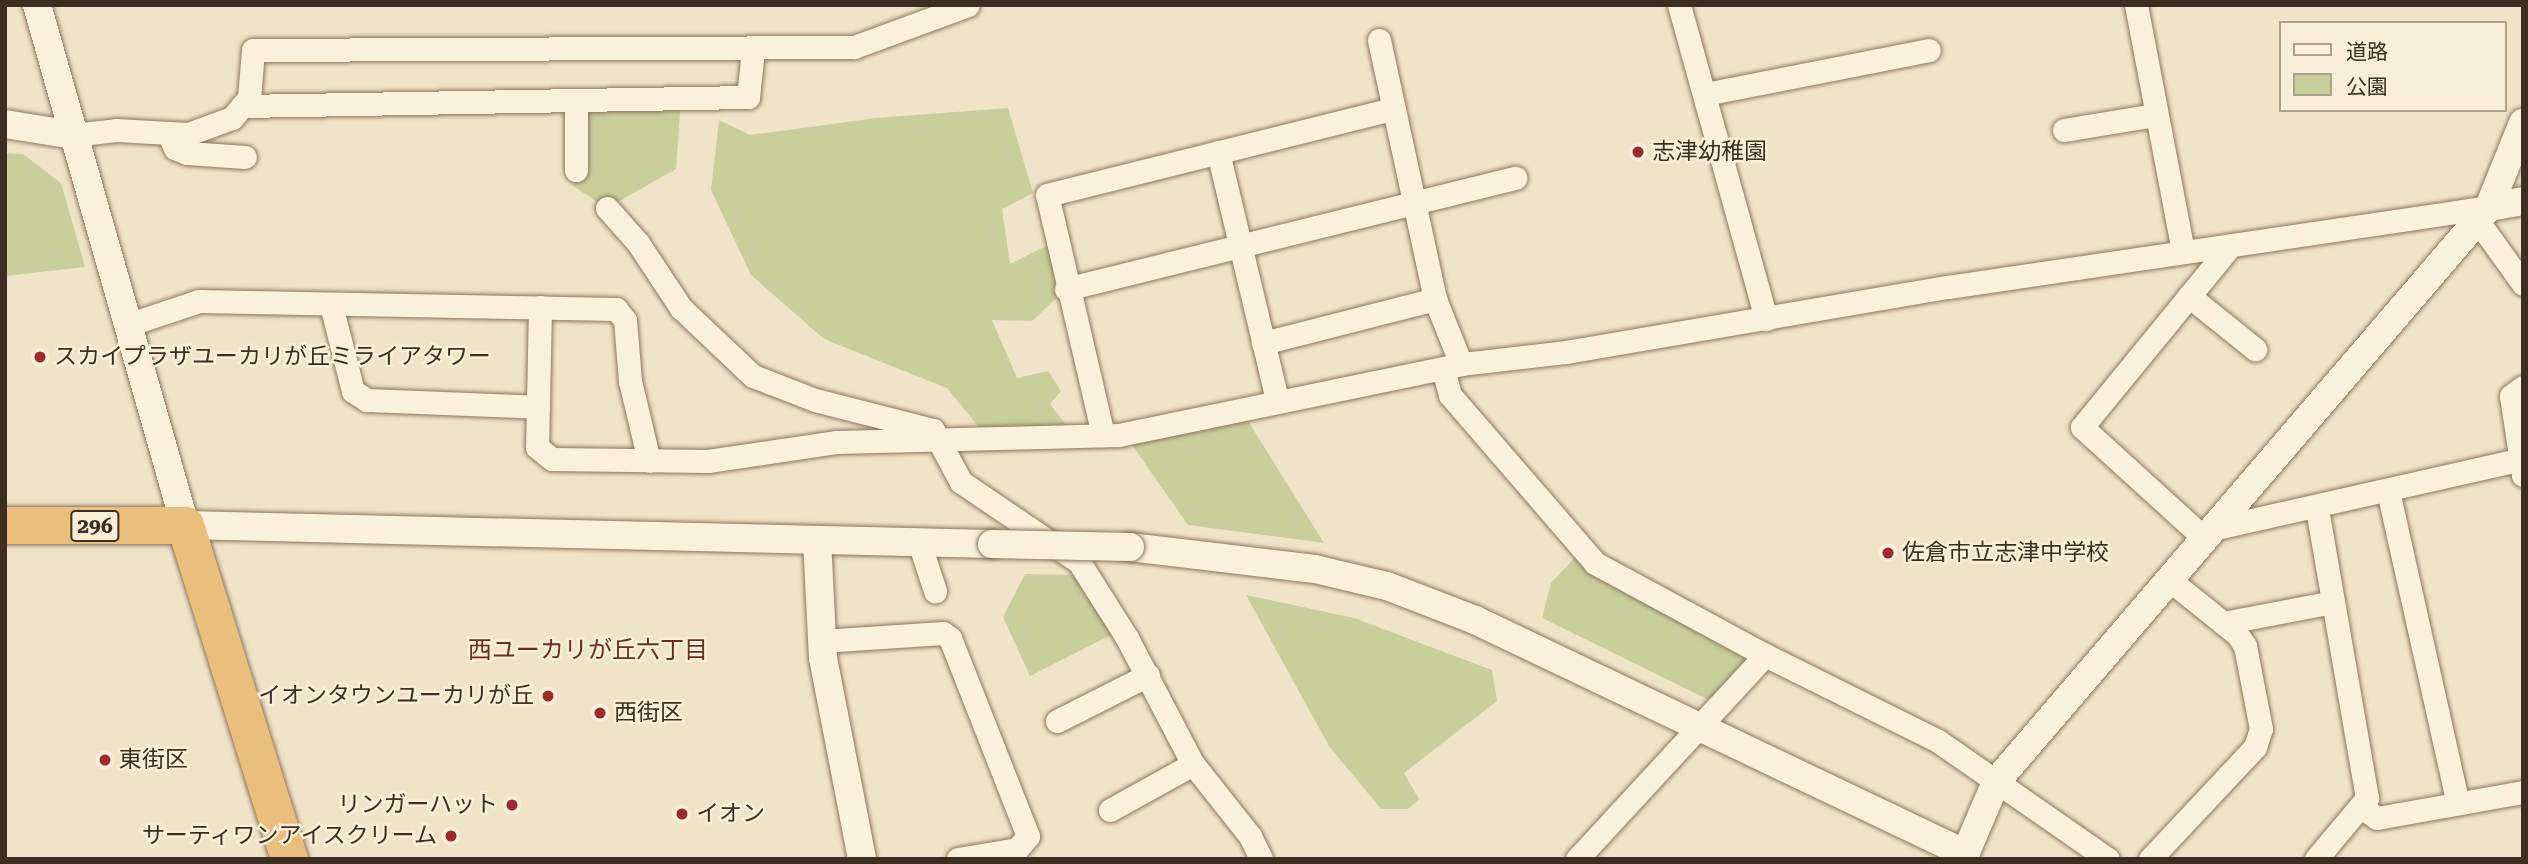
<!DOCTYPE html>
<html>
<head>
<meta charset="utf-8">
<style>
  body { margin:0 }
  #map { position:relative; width:2528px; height:864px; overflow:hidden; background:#f0e4c8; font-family:"Roboto Serif","Noto Sans JP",serif }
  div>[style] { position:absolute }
  .green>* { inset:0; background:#c9cf9b }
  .roads { filter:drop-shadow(0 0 2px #8d765c) drop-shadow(0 0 2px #8d765c) }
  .minor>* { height:23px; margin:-11.5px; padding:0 11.5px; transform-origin:11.5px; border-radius:11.5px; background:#faf1dc }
  .tertiary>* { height:28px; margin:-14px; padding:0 14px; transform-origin:14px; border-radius:14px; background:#faf1dc }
  .trunk>* { height:37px; margin:-18.5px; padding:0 18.5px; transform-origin:18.5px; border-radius:18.5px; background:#eabe7c }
  .bridges { filter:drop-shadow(0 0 2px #8d765c) drop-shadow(0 0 2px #8d765c) }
  .tertiary-bridge>* { height:28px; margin:-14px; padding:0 14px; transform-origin:14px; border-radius:14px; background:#faf1dc }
  .dots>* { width:19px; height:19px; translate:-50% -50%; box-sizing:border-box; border:4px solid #f7eed8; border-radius:50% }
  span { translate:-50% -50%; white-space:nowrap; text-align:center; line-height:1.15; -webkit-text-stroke:5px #f7eed8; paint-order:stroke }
  .shield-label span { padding:2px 5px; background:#f7eed8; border:2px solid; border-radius:5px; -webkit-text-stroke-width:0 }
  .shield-label { font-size:21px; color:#3d2e20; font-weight:700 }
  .poi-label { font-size:23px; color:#3d2e20 }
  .left { translate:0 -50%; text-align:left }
  .right { translate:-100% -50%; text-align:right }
  .neighbourhood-label { font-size:24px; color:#6b2e1e }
  .frame { position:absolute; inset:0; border:7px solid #3d2e20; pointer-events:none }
  .legend { position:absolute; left:2279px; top:21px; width:228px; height:91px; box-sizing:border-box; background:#f7eed8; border:2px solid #ada18e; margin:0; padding:9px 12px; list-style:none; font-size:21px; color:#3d2e20 }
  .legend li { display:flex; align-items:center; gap:14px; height:35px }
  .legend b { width:35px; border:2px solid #ada18e }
</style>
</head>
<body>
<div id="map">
  <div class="green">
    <div style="clip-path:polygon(681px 100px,676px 169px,607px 208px,573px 186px,576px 103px)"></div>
    <div style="clip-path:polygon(1008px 108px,1033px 193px,1002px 209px,1010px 264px,1056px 241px,1066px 289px,1032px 321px,992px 320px,1017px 378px,1048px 371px,1061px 391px,1050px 404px,1067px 426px,986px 436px,947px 388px,824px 339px,751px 275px,711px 190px,719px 120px,750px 135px,876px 118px)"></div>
    <div style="clip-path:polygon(5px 153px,23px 154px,61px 183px,85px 267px,5px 276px)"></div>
    <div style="clip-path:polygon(1243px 413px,1324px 543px,1188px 525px,1130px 442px)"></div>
    <div style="clip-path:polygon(1577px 555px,1751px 658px,1709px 700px,1542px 618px,1551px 583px)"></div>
    <div style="clip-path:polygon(1025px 574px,1078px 575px,1111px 635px,1030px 676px,1003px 617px)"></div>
    <div style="clip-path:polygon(1246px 595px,1354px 618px,1492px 670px,1497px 701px,1404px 773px,1419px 799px,1408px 809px,1381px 809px,1329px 746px)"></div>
  </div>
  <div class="roads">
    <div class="minor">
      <div style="left:1679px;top:5px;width:326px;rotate:74.5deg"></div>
      <div style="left:2136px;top:5px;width:251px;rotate:79.2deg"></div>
      <div style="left:1379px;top:40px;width:265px;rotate:77.8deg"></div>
      <div style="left:1435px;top:299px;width:70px;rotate:68.2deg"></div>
      <div style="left:1705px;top:94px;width:228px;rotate:-11.1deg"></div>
      <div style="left:576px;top:103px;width:67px;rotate:90deg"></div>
      <div style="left:242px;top:106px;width:506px;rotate:-1.02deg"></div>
      <div style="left:748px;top:97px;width:47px;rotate:-83.9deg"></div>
      <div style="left:2064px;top:130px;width:92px;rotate:-9.4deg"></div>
      <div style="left:168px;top:133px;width:17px;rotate:65deg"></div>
      <div style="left:175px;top:148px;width:13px;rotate:23deg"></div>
      <div style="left:187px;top:153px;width:58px;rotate:3.9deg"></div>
      <div style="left:73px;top:135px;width:43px;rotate:-6.6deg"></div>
      <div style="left:116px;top:130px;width:72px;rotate:3.2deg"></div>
      <div style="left:188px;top:134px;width:47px;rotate:-20deg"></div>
      <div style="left:232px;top:118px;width:26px;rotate:-50deg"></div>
      <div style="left:249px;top:98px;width:48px;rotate:-85.2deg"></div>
      <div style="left:253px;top:50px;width:601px;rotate:-0.29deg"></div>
      <div style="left:854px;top:47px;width:121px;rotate:-20.2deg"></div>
      <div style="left:1218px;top:152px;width:255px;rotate:76.6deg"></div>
      <div style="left:607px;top:208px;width:47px;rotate:48.5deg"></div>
      <div style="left:638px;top:243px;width:78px;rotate:56.5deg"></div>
      <div style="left:681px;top:308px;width:99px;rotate:43.4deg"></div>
      <div style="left:753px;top:376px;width:66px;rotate:21.2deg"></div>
      <div style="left:815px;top:400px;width:122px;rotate:14.3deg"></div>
      <div style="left:933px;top:430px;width:59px;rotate:61.7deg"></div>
      <div style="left:961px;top:482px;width:143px;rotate:34.1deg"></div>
      <div style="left:1079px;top:562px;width:90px;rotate:57.7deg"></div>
      <div style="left:1127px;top:638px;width:142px;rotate:62.4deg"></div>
      <div style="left:1193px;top:764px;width:92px;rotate:51.6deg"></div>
      <div style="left:1250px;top:836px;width:25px;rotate:64deg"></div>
      <div style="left:2477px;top:220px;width:79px;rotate:54.3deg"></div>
      <div style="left:1066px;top:289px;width:463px;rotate:-13.9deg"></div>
      <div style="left:2189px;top:296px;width:85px;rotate:38.8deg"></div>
      <div style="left:331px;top:305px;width:89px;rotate:75.7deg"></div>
      <div style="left:353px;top:391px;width:17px;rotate:33deg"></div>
      <div style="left:367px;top:400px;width:171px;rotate:2.3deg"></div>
      <div style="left:540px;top:307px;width:140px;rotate:91.2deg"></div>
      <div style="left:537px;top:447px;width:19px;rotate:39deg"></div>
      <div style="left:552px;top:459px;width:156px;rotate:0.7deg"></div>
      <div style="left:708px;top:461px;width:129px;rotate:-8.4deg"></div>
      <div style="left:836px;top:442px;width:283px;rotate:-1.4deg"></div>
      <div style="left:1119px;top:435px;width:349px;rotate:-11.7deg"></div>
      <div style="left:1461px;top:364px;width:106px;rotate:-6.5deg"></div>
      <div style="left:1566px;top:352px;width:387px;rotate:-9.7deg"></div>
      <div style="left:1948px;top:287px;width:547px;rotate:-8.41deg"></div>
      <div style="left:127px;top:325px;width:76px;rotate:-18.4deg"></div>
      <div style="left:199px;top:301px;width:417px;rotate:1.1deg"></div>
      <div style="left:616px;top:309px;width:14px;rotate:51deg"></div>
      <div style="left:625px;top:320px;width:61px;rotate:85.3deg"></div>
      <div style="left:630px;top:381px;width:82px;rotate:76.6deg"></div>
      <div style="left:1263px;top:343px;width:178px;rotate:-14.3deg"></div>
      <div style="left:1443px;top:369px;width:27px;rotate:75deg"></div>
      <div style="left:1450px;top:395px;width:222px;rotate:49.2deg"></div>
      <div style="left:1595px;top:563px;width:193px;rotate:28.4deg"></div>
      <div style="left:1765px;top:655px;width:193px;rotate:26.4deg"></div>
      <div style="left:1938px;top:741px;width:207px;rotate:34.8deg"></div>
      <div style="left:2523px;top:387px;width:15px;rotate:143deg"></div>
      <div style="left:2511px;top:396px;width:80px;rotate:81.4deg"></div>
      <div style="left:1103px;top:435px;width:246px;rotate:-103.1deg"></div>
      <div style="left:1047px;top:195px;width:356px;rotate:-14deg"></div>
      <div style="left:2388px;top:491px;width:320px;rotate:77.4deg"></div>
      <div style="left:2212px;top:529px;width:319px;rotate:-12.7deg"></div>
      <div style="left:2204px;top:538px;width:165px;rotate:-137.7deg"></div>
      <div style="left:2082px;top:427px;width:235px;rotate:-50.7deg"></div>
      <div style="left:919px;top:542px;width:52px;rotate:71.9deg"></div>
      <div style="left:2223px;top:623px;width:112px;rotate:-10.8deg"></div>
      <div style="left:822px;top:641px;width:121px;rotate:-3.8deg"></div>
      <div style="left:943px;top:633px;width:9px;rotate:36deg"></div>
      <div style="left:950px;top:638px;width:213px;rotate:68.5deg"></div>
      <div style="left:1028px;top:836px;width:17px;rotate:130deg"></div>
      <div style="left:1017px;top:849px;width:60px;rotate:170.4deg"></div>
      <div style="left:1057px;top:721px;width:102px;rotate:-26.8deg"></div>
      <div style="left:2361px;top:807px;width:19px;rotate:35deg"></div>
      <div style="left:2377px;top:818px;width:148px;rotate:-10.1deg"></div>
      <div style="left:1110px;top:810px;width:95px;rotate:-29deg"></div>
      <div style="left:1577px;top:859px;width:277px;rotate:-47.3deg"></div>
      <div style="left:2150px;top:859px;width:154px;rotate:-46.8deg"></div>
      <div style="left:2255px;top:747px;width:19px;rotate:-72deg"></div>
      <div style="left:2261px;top:729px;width:85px;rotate:-100.9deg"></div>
      <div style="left:2245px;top:646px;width:14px;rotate:-124deg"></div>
      <div style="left:2237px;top:634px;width:88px;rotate:-141.4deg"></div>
      <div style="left:2316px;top:859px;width:80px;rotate:-50.1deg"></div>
      <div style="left:2367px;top:798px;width:294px;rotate:-99.8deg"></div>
    </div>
    <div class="tertiary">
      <div style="left:37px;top:5px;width:541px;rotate:74.11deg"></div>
      <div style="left:185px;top:525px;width:807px;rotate:1.35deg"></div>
      <div style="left:5px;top:124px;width:69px;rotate:9.2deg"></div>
      <div style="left:2489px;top:207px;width:35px;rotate:-10deg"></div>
      <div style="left:817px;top:540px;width:118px;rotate:87.1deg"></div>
      <div style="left:823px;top:658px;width:205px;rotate:79deg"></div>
      <div style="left:1130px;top:547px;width:186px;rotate:6.8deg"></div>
      <div style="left:1315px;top:569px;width:74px;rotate:13.3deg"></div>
      <div style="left:1387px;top:586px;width:94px;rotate:21.1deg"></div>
      <div style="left:1475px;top:620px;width:542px;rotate:25.48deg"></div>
      <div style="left:1963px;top:859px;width:84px;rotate:-66.8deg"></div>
      <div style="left:1996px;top:782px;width:757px;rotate:-49.39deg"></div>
      <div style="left:2489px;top:207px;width:91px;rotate:-68deg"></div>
    </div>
    <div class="trunk">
      <div style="left:5px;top:525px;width:180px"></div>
      <div style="left:185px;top:525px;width:350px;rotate:72.7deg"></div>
    </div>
  </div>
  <div class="bridges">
    <div class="tertiary-bridge">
      <div style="left:992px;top:544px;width:138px;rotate:1.2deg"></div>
    </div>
  </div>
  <div class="dots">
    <div style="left:1638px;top:152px;background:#9e2a2b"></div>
    <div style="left:40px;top:357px;background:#9e2a2b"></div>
    <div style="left:1888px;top:553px;background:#9e2a2b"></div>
    <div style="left:548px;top:696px;background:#9e2a2b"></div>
    <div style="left:600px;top:713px;background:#9e2a2b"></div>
    <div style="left:105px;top:760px;background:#9e2a2b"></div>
    <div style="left:512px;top:805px;background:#9e2a2b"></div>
    <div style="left:682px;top:814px;background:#9e2a2b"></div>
    <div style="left:451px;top:836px;background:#9e2a2b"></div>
  </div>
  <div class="shield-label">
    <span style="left:95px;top:526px">296</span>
  </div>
  <div class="poi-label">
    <span class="left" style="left:1652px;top:152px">志津幼稚園</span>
    <span class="left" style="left:54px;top:357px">スカイプラザユーカリが丘ミライアタワー</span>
    <span class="left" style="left:1902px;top:553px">佐倉市立志津中学校</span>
    <span class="right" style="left:534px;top:696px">イオンタウンユーカリが丘</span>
    <span class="left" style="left:614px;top:713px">西街区</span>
    <span class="left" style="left:119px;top:760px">東街区</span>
    <span class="right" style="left:498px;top:805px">リンガーハット</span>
    <span class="left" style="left:696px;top:814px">イオン</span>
    <span class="right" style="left:437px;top:836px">サーティワンアイスクリーム</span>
  </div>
  <div class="neighbourhood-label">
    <span style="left:588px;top:651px">西ユーカリが丘六丁目</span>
  </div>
  <div class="frame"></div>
  <ul class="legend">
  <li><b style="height:9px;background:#faf1dc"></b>道路</li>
  <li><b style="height:19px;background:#c9cf9b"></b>公園</li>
  </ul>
</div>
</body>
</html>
